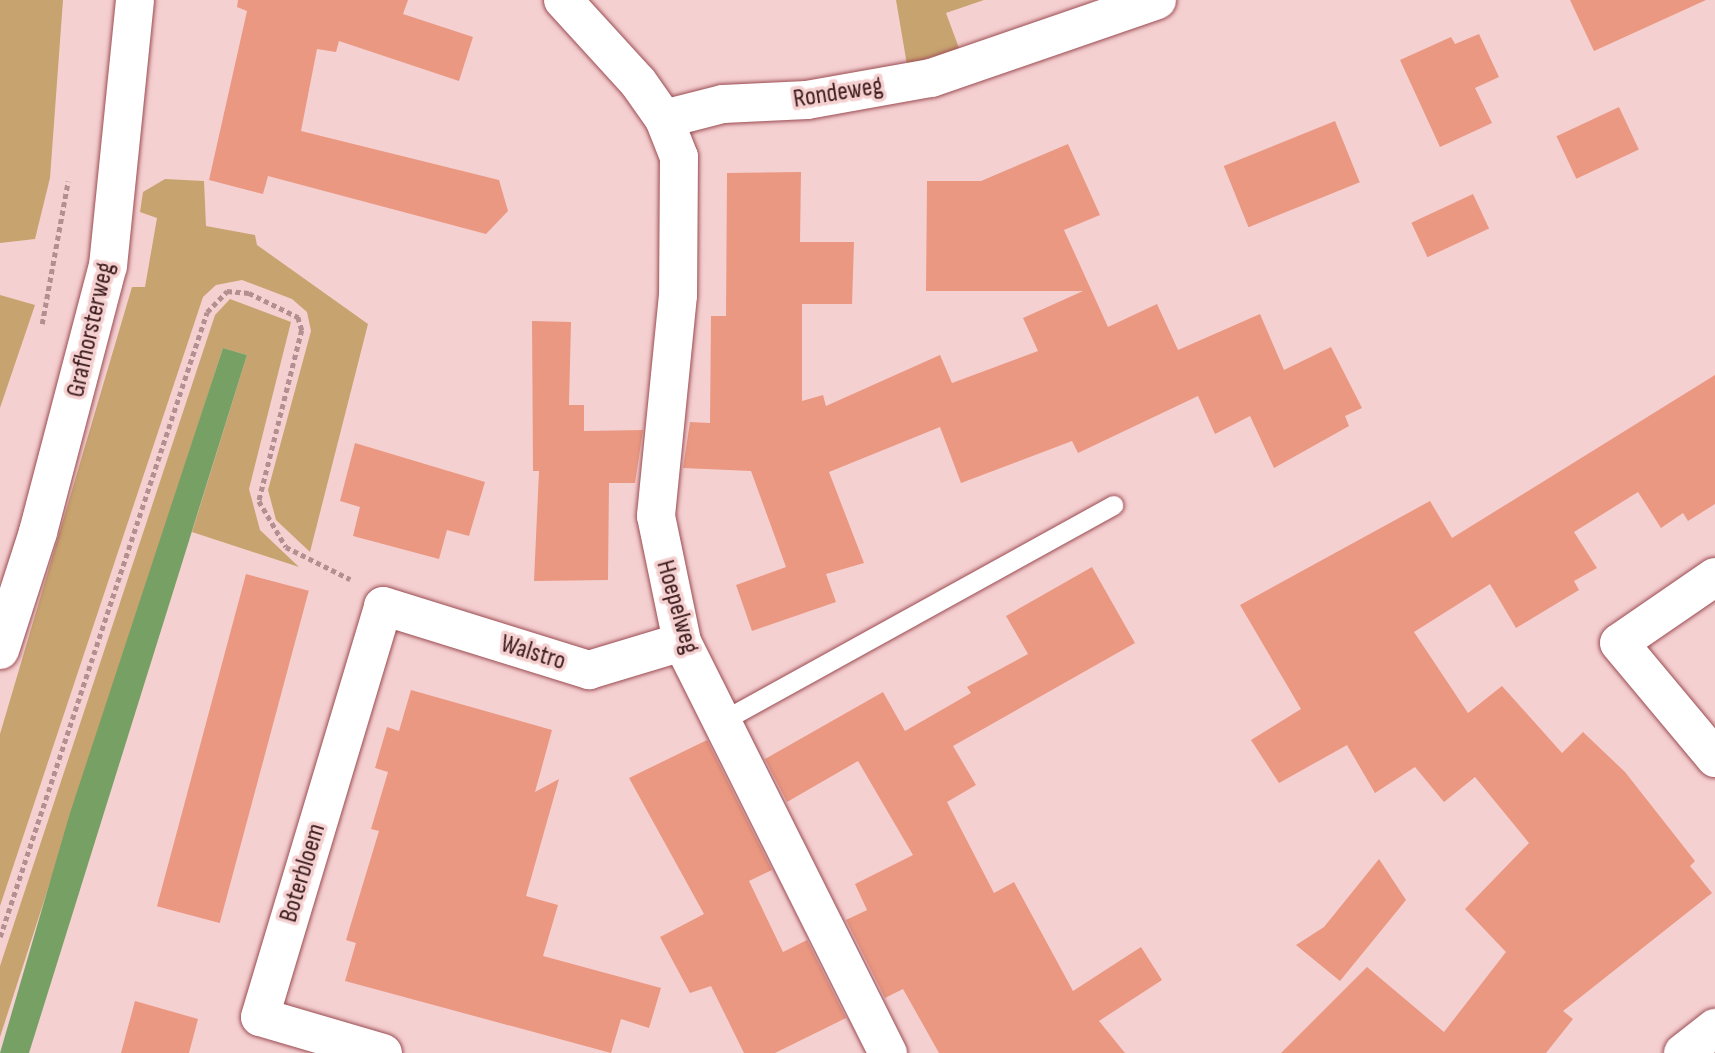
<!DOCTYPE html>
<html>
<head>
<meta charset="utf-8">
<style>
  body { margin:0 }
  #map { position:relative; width:1715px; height:1053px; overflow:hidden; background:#f5d0d1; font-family:"Sofia Sans Condensed",sans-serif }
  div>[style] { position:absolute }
  .green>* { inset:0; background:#c7a36f }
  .water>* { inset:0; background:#76a064 }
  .building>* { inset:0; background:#ea9881; transform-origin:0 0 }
  .path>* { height:4.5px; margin-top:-2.25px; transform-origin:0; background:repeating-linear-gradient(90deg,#b38f91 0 5px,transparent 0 8.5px) }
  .roads { filter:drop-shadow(0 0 2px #9b4c52) drop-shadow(0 0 2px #9b4c52) }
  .lane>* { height:19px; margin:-9.5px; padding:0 9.5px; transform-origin:9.5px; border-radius:9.5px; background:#fff }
  .street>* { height:38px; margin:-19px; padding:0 19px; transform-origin:19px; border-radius:19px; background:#fff }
  .secondary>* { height:38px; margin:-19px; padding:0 19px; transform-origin:19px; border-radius:19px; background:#fff }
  span { translate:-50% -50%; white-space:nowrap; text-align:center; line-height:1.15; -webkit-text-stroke:7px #f5d0d1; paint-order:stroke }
  .street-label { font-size:26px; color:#3b1a1c }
</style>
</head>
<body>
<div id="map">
  <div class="green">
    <div style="clip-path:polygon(0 0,63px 0,50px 178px,35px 239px,0 243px)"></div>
    <div style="clip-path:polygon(896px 0,984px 0,946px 13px,959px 48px,907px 65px)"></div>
    <div style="clip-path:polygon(165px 179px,204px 181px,206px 226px,255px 235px,257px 245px,368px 324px,310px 552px,276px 520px,268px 490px,311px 331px,307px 312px,292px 299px,242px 280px,216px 285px,203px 297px,0 906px,0 734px,132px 287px,145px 287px,157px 218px,140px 212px,143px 192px)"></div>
    <div style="clip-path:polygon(0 295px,35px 305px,0 408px)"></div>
    <div style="clip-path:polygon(230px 299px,291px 322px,249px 489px,260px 530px,299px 567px,192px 532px,247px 355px,223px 348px,0 1037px,0 966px,215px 315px)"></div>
  </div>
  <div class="water">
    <div style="clip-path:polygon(223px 348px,247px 355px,29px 1053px,0 1053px,70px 813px)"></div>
  </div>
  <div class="building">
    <div style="clip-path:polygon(238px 0,408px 0,403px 14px,473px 37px,459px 81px,339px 41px,336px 52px,317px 49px,301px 131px,499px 180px,508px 211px,486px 234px,268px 176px,263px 194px,209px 180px,247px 11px,237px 7px)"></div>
    <div style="clip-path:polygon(1570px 0,1706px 0,1594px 51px)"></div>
    <div style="clip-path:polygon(1479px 34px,1499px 77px,1475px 88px,1492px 123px,1440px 147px,1400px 60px,1451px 37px,1455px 44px)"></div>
    <div style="left:1619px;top:107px;width:47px;height:69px;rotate:65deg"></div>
    <div style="left:1335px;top:121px;width:66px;height:120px;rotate:68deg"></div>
    <div style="clip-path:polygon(1068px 144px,1100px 215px,1064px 230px,1108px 327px,1157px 304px,1178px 350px,1260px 314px,1284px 370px,1331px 347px,1362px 408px,1345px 416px,1349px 426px,1274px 468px,1250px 416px,1215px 434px,1198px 396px,1078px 453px,1072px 441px,961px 483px,940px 427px,829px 472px,864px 563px,826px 574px,836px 602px,752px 631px,736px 585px,786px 567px,751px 471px,683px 468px,690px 422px,710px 423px,711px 316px,726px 316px,727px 173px,801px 172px,800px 242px,854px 242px,852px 304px,802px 304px,802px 401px,823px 395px,826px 406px,940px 355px,952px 383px,1038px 351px,1023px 318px,1083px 291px,926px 291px,927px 181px,981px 181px)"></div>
    <div style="left:1473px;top:194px;width:38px;height:68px;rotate:65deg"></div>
    <div style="clip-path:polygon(532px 321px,571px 322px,569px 405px,584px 405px,584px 431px,643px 430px,635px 483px,609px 483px,608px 580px,534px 581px,539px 471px,533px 471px)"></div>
    <div style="clip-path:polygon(1715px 375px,1715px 504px,1688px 521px,1683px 513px,1661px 528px,1638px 492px,1574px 532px,1597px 568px,1574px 581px,1579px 590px,1516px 628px,1490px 584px,1414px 632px,1468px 713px,1502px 686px,1562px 753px,1583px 732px,1625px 772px,1695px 861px,1690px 866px,1712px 893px,1563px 1011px,1573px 1019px,1546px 1053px,1281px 1053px,1367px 967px,1444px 1032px,1506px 952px,1465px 909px,1529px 843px,1475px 777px,1444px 802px,1415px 767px,1375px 793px,1347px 745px,1279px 783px,1251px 740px,1301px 709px,1240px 605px,1430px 501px,1452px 538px)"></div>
    <div style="clip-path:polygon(355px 443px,485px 482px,469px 536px,447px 530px,439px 559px,353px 536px,360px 507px,340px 501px)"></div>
    <div style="clip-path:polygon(1092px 567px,1135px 643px,953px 746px,976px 785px,947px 802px,994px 893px,1014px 882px,1073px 991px,1141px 947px,1162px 980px,1099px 1021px,1125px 1053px,939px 1053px,903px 989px,885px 998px,846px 920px,867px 910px,855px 884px,913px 855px,858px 761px,787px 802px,765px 759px,883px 692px,905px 731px,971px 693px,967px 687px,1028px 654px,1006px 616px)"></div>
    <div style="left:246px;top:574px;width:65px;height:344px;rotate:15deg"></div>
    <div style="clip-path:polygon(411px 690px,552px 730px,535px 792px,559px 779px,526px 896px,558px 905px,543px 956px,661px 988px,649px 1028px,621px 1019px,611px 1053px,345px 981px,356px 943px,346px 940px,379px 831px,371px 829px,388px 772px,375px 768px,387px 727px,399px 731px)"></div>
    <div style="clip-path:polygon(707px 740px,772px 870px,749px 881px,783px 952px,807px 940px,846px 1018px,775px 1053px,744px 1053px,711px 986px,690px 993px,660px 937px,704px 914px,629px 778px)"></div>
    <div style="clip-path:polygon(1379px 859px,1406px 900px,1340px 981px,1296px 945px,1324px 927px)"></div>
    <div style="clip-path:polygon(135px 1001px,198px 1019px,189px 1053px,121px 1053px)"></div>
  </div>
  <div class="path">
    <div style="left:42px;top:324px;width:145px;rotate:-79.7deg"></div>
    <div style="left:0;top:937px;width:658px;rotate:-71.68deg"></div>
    <div style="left:207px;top:312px;width:29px;rotate:-46deg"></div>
    <div style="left:227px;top:291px;width:22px;rotate:5deg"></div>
    <div style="left:249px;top:293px;width:55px;rotate:26.1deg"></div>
    <div style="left:298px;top:317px;width:14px;rotate:73deg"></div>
    <div style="left:302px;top:330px;width:176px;rotate:104.1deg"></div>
    <div style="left:259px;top:501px;width:53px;rotate:59.6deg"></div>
    <div style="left:286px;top:547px;width:72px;rotate:26.6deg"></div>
  </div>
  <div class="roads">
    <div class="lane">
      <div style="left:722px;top:721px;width:447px;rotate:-28.9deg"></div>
    </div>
    <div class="street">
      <div style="left:563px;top:0;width:111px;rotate:47.6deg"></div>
      <div style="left:638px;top:82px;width:45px;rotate:54.9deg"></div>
      <div style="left:664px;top:119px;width:41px;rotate:68.5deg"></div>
      <div style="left:679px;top:157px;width:138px;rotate:90.4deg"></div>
      <div style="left:678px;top:295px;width:222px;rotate:95.7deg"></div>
      <div style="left:656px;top:516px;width:129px;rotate:78.3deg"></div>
      <div style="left:682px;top:642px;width:460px;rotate:63.4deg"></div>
      <div style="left:664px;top:119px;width:61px;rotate:-14.3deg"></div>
      <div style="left:723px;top:104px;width:84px;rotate:-2.7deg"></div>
      <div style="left:807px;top:100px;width:126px;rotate:-10.1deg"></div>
      <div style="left:931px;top:78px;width:239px;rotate:-19deg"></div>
      <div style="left:1715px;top:577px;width:116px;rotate:145.5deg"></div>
      <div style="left:1619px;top:643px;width:150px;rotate:50.1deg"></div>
      <div style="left:383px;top:1053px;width:128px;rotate:-163.7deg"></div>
      <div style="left:260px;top:1017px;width:429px;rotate:-73.3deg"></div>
      <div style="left:383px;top:606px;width:216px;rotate:17.3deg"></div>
      <div style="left:589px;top:670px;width:97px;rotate:-16.8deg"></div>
      <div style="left:1683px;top:1053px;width:41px;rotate:-38deg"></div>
    </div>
    <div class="secondary">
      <div style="left:0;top:650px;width:124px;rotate:-72.1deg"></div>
      <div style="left:38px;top:532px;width:275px;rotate:-75.3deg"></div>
      <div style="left:108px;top:266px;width:267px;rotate:-84.2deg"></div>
    </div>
  </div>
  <div class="street-label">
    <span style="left:838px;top:93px;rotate:-9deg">Rondeweg</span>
    <span style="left:91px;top:330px;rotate:-77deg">Grafhorsterweg</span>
    <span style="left:677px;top:607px;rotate:74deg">Hoepelweg</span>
    <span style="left:533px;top:653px;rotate:17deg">Walstro</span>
    <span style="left:303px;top:873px;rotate:-73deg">Boterbloem</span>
  </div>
</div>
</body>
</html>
